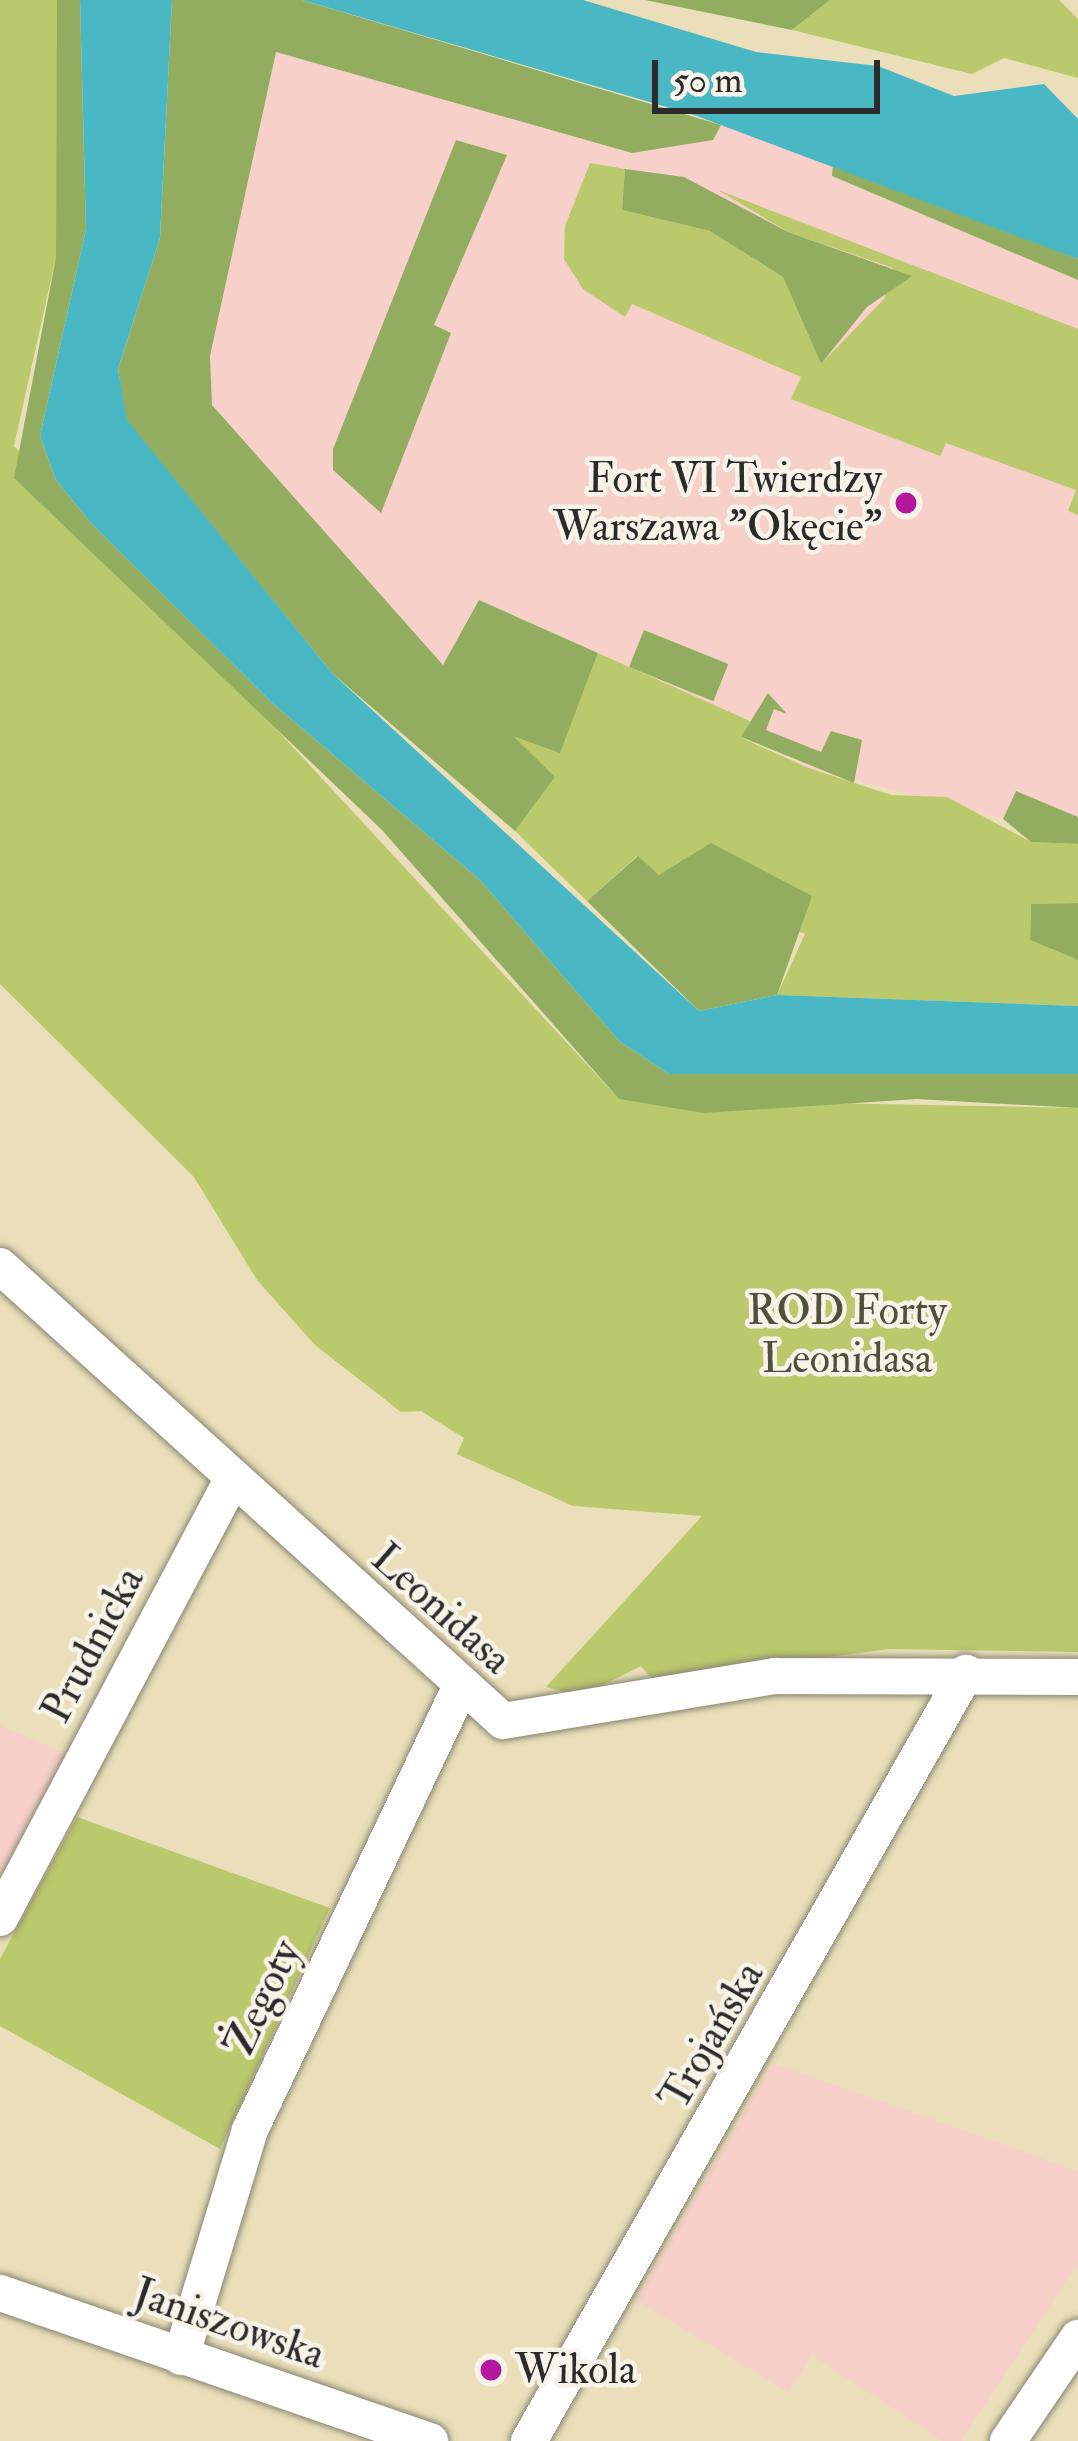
<!DOCTYPE html>
<html>
<head>
<meta charset="utf-8">
<style>
  body { margin:0 }
  #map { position:relative; width:1078px; height:2441px; overflow:hidden; background:#eadfba; font-family:"IM FELL Double Pica",serif }
  div>[style] { position:absolute }
  .built>* { inset:0; background:#f7d0ca }
  .green>* { inset:0; background:#b9c96c }
  .forest>* { inset:0; background:#92ad60; transform-origin:0 0 }
  .water>* { inset:0; background:#4ab8c4 }
  .roads { filter:drop-shadow(0 0 3px #8a8572) drop-shadow(0 0 3px #8a8572) }
  .street>* { height:36px; margin:-18px; padding:0 18px; transform-origin:18px; border-radius:18px; background:#fff }
  .dots>* { width:33px; height:33px; translate:-50% -50%; box-sizing:border-box; border:6px solid #f7f3e8; border-radius:50% }
  span { translate:-50% -50%; white-space:nowrap; text-align:center; line-height:1.15; -webkit-text-stroke:9px #f7f3e8; paint-order:stroke }
  .poi-label { font-size:42px; color:#2b2b2b }
  .right { translate:-100% -50%; text-align:right }
  .left { translate:0 -50%; text-align:left }
  .park-label { font-size:42px; color:#4e523b }
  .street-label { font-size:42px; color:#2b2b2b }
  .scale { position:absolute; left:652px; top:60px; width:228px; height:54px; box-sizing:border-box; border:6px solid #2b2b2b; border-top:0; padding-left:15px; font-size:36px; line-height:42px; white-space:nowrap; color:#2b2b2b; -webkit-text-stroke:9px #f7f3e8; paint-order:stroke }
</style>
</head>
<body>
<div id="map">
  <div class="built">
    <div style="clip-path:polygon(276px 52px,631px 153px,712px 140px,721px 125px,833px 163px,833px 177px,1078px 280px,1078px 817px,1016px 791px,1003px 819px,806px 767px,749px 720px,480px 600px,444px 666px,212px 405px,210px 356px)"></div>
    <div style="clip-path:polygon(0 1725px,66px 1754px,0 1876px)"></div>
    <div style="clip-path:polygon(773px 2063px,1078px 2171px,1078px 2263px,961px 2441px,942px 2441px,812px 2355px,789px 2393px,636px 2300px)"></div>
  </div>
  <div class="green">
    <div style="clip-path:polygon(0 0,57px 0,62px 139px,56px 257px,14px 446px,619px 1099px,1078px 1108px,1078px 1652px,889px 1649px,653px 1680px,641px 1666px,581px 1696px,546px 1687px,702px 1516px,573px 1506px,457px 1454px,464px 1438px,421px 1411px,401px 1412px,315px 1345px,257px 1280px,194px 1177px,0 984px)"></div>
    <div style="clip-path:polygon(830px 0,1059px 0,1078px 19px,1078px 78px,1004px 58px,972px 74px,792px 30px)"></div>
    <div style="clip-path:polygon(590px 163px,625px 169px,622px 210px,710px 231px,783px 277px,821px 364px,884px 299px,893px 268px,788px 232px,718px 190px,1078px 329px,1078px 515px,1068px 511px,1076px 490px,946px 443px,940px 456px,791px 399px,801px 377px,632px 304px,625px 317px,583px 289px,564px 259px,565px 226px)"></div>
    <div style="clip-path:polygon(598px 653px,750px 721px,742px 738px,806px 767px,891px 795px,947px 797px,1031px 842px,1078px 844px,1078px 903px,1031px 904px,1030px 940px,1078px 960px,1078px 1006px,777px 995px,805px 934px,659px 875px,637px 856px,587px 901px,515px 831px,555px 777px,510px 734px,560px 752px)"></div>
    <div style="clip-path:polygon(77px 1817px,330px 1908px,220px 2149px,0 2026px,0 1959px)"></div>
  </div>
  <div class="forest">
    <div style="clip-path:polygon(57px 0,80px 0,86px 229px,40px 436px,56px 480px,91px 523px,270px 701px,480px 880px,619px 1041px,669px 1074px,1078px 1074px,1078px 1108px,917px 1099px,703px 1113px,619px 1099px,382px 830px,14px 478px,56px 257px)"></div>
    <div style="clip-path:polygon(172px 0,302px 0,721px 125px,713px 140px,632px 153px,276px 52px,210px 356px,212px 405px,443px 665px,479px 600px,598px 653px,560px 753px,513px 736px,555px 777px,515px 831px,332px 673px,126px 420px,118px 369px,160px 238px)"></div>
    <div style="clip-path:polygon(645px 0,830px 0,792px 30px)"></div>
    <div style="clip-path:polygon(456px 140px,507px 155px,434px 325px,451px 333px,381px 513px,333px 470px,333px 449px)"></div>
    <div style="clip-path:polygon(833px 163px,1078px 259px,1078px 280px,832px 176px)"></div>
    <div style="clip-path:polygon(625px 169px,684px 177px,788px 232px,912px 276px,867px 307px,821px 364px,783px 277px,710px 231px,622px 210px)"></div>
    <div style="left:644px;top:630px;width:91px;height:40px;rotate:22deg"></div>
    <div style="clip-path:polygon(768px 693px,787px 714px,774px 709px,766px 730px,821px 752px,831px 731px,862px 740px,854px 783px,741px 737px)"></div>
    <div style="clip-path:polygon(1016px 791px,1078px 817px,1078px 844px,1031px 842px,1003px 819px)"></div>
    <div style="clip-path:polygon(711px 843px,812px 896px,777px 995px,699px 1011px,587px 901px,638px 856px,659px 875px)"></div>
    <div style="clip-path:polygon(1078px 903px,1078px 960px,1030px 940px,1031px 904px)"></div>
  </div>
  <div class="water">
    <div style="clip-path:polygon(80px 0,172px 0,160px 238px,118px 369px,127px 420px,332px 673px,699px 1011px,777px 995px,1078px 1006px,1078px 1074px,669px 1074px,619px 1041px,480px 880px,270px 701px,91px 523px,56px 480px,40px 436px,86px 229px)"></div>
    <div style="clip-path:polygon(302px 0,583px 0,756px 52px,878px 66px,954px 96px,1044px 84px,1078px 119px,1078px 259px,697px 116px)"></div>
  </div>
  <div class="roads">
    <div class="street">
      <div style="left:0;top:1266px;width:678px;rotate:42.13deg"></div>
      <div style="left:503px;top:1721px;width:276px;rotate:-9.4deg"></div>
      <div style="left:775px;top:1676px;width:303px;rotate:0.2deg"></div>
      <div style="left:0;top:1918px;width:496px;rotate:-62.1deg"></div>
      <div style="left:0;top:2293px;width:455px;rotate:19deg"></div>
      <div style="left:181px;top:2357px;width:237px;rotate:-73.1deg"></div>
      <div style="left:250px;top:2130px;width:488px;rotate:-64.6deg"></div>
      <div style="left:529px;top:2441px;width:884px;rotate:-60.36deg"></div>
      <div style="left:1008px;top:2441px;width:125px;rotate:-55.8deg"></div>
    </div>
  </div>
  <div class="dots">
    <div style="left:906px;top:503px;background:#b5179e"></div>
    <div style="left:491px;top:2370px;background:#b5179e"></div>
  </div>
  <div class="poi-label">
    <span class="right" style="left:882px;top:503px">Fort VI Twierdzy<br>Warszawa "Okęcie"</span>
    <span class="left" style="left:515px;top:2370px">Wikola</span>
  </div>
  <div class="park-label">
    <span style="left:847px;top:1335px">ROD Forty<br>Leonidasa</span>
  </div>
  <div class="street-label">
    <span style="left:441px;top:1609px;rotate:42deg">Leonidasa</span>
    <span style="left:93px;top:1645px;rotate:-62deg">Prudnicka</span>
    <span style="left:263px;top:1998px;rotate:-65deg">Żegoty</span>
    <span style="left:712px;top:2036px;rotate:-60deg">Trojańska</span>
    <span style="left:229px;top:2324px;rotate:19deg">Janiszowska</span>
  </div>
  <div class="scale">50 m</div>
</div>
</body>
</html>
